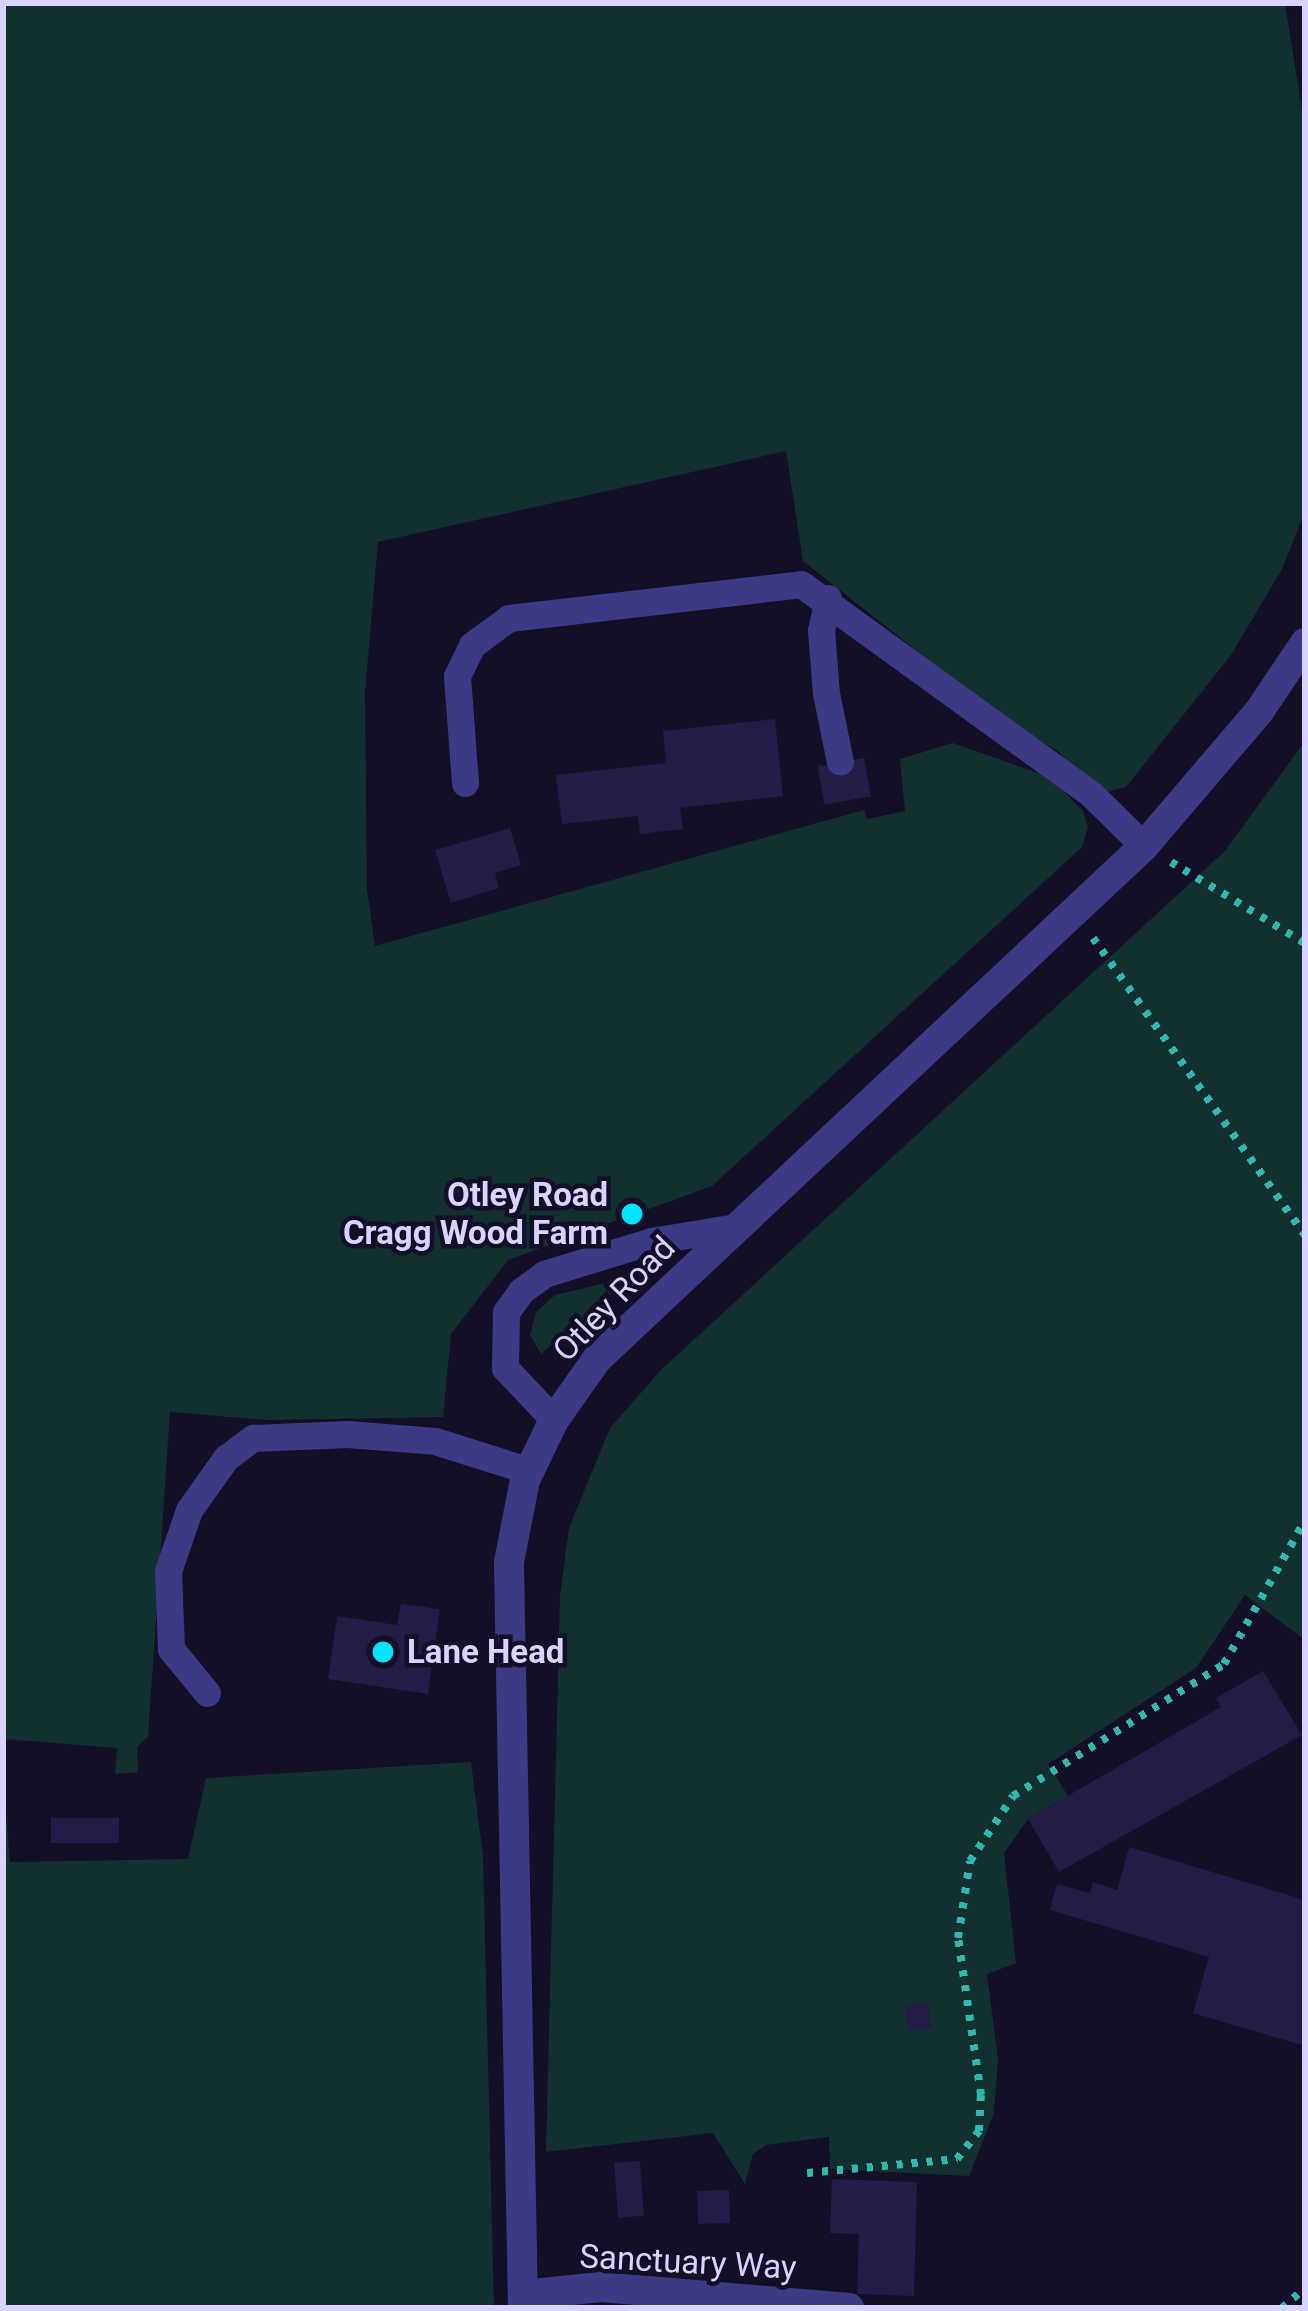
<!DOCTYPE html>
<html>
<head>
<meta charset="utf-8">
<style>
  body { margin:0 }
  #map { position:relative; width:1308px; height:2311px; overflow:hidden; background:#130f26; font-family:Roboto,sans-serif }
  div>[style] { position:absolute }
  .green>* { inset:0; background:#12302f }
  .building>* { inset:0; background:#241b47; transform-origin:0 0 }
  .path>* { height:8px; margin-top:-4px; transform-origin:0; background:repeating-linear-gradient(90deg,#2fb8b0 0 6px,transparent 0 15px) }
  .service>* { height:27px; margin:-13.5px; padding:0 13.5px; transform-origin:13.5px; border-radius:13.5px; background:#3d3a85 }
  .minor>* { height:30px; margin:-15px; padding:0 15px; transform-origin:15px; border-radius:15px; background:#3d3a85 }
  .tertiary>* { height:30px; margin:-15px; padding:0 15px; transform-origin:15px; border-radius:15px; background:#3d3a85 }
  .dots>* { width:33px; height:33px; translate:-50% -50%; box-sizing:border-box; border:6px solid #130f26; border-radius:50% }
  span { translate:-50% -50%; white-space:nowrap; text-align:center; line-height:1.15; -webkit-text-stroke:9px #130f26; paint-order:stroke }
  .poi-label { font-size:33px; color:#d9d4ff; font-weight:700 }
  .right { translate:-100% -50%; text-align:right }
  .left { translate:0 -50%; text-align:left }
  .street-label { font-size:33px; color:#d9d4ff }
  .frame { position:absolute; inset:0; border:6px solid #d9d4ff; pointer-events:none }
</style>
</head>
<body>
<div id="map">
  <div class="green">
    <div style="clip-path:polygon(3px 3px,1285px 3px,1305px 129px,1305px 512px,1282px 569px,1231px 655px,1126px 787px,1107px 792px,1079px 778px,1058px 751px,1016px 729px,803px 561px,786px 451px,378px 542px,365px 692px,367px 889px,375px 946px,864px 810px,867px 819px,905px 811px,900px 759px,953px 743px,1049px 777px,1083px 811px,1088px 827px,1082px 847px,712px 1186px,508px 1260px,451px 1334px,443px 1417px,266px 1420px,170px 1412px,148px 1737px,137px 1747px,138px 1772px,115px 1774px,117px 1748px,3px 1739px)"></div>
    <div style="clip-path:polygon(1305px 741px,1305px 1640px,1245px 1595px,1196px 1668px,1048px 1764px,1068px 1796px,1028px 1819px,1004px 1853px,1016px 1963px,987px 1974px,998px 2059px,994px 2113px,969px 2176px,830px 2169px,829px 2137px,766px 2145px,753px 2154px,745px 2184px,713px 2133px,546px 2152px,560px 1596px,569px 1528px,610px 1428px,661px 1370px,1225px 851px)"></div>
    <div style="clip-path:polygon(631px 1277px,541px 1354px,530px 1335px,536px 1312px,555px 1295px)"></div>
    <div style="clip-path:polygon(471px 1762px,483px 1856px,494px 2308px,3px 2308px,3px 1776px,10px 1862px,188px 1859px,206px 1778px)"></div>
  </div>
  <div class="building">
    <div style="clip-path:polygon(775px 719px,783px 796px,680px 808px,683px 829px,640px 834px,638px 816px,562px 824px,556px 775px,666px 763px,663px 731px)"></div>
    <div style="left:864px;top:758px;width:39px;height:47px;rotate:80deg"></div>
    <div style="clip-path:polygon(510px 828px,521px 865px,495px 873px,499px 888px,451px 903px,435px 850px)"></div>
    <div style="clip-path:polygon(401px 1604px,440px 1609px,428px 1694px,328px 1679px,337px 1616px,397px 1625px)"></div>
    <div style="clip-path:polygon(1263px 1671px,1302px 1735px,1059px 1872px,1028px 1819px,1221px 1707px,1216px 1698px)"></div>
    <div style="left:51px;top:1818px;width:68px;height:25px"></div>
    <div style="clip-path:polygon(1129px 1847px,1305px 1900px,1305px 2046px,1193px 2013px,1209px 1957px,1050px 1910px,1057px 1884px,1090px 1893px,1093px 1882px,1117px 1890px)"></div>
    <div style="left:927px;top:2002px;width:25px;height:23px;rotate:79deg"></div>
    <div style="left:640px;top:2161px;width:55px;height:26px;rotate:86deg"></div>
    <div style="clip-path:polygon(832px 2179px,917px 2182px,914px 2296px,857px 2294px,859px 2234px,830px 2233px)"></div>
    <div style="left:729px;top:2190px;width:33px;height:32px;rotate:88deg"></div>
  </div>
  <div class="path">
    <div style="left:1171px;top:862px;width:157px;rotate:31.2deg"></div>
    <div style="left:1093px;top:938px;width:365px;rotate:54.5deg"></div>
    <div style="left:807px;top:2173px;width:151px;rotate:-5.3deg"></div>
    <div style="left:957px;top:2159px;width:36px;rotate:-52deg"></div>
    <div style="left:979px;top:2131px;width:36px;rotate:-87deg"></div>
    <div style="left:981px;top:2095px;width:159px;rotate:-98.3deg"></div>
    <div style="left:958px;top:1938px;width:78px;rotate:-81.1deg"></div>
    <div style="left:970px;top:1861px;width:78px;rotate:-56.5deg"></div>
    <div style="left:1013px;top:1796px;width:249px;rotate:-32deg"></div>
    <div style="left:1224px;top:1664px;width:165px;rotate:-60.6deg"></div>
    <div style="left:1282px;top:2308px;width:30px;rotate:-41deg"></div>
  </div>
  <div class="service">
    <div style="left:828px;top:598px;width:33px;rotate:102deg"></div>
    <div style="left:821px;top:630px;width:63px;rotate:85.5deg"></div>
    <div style="left:826px;top:693px;width:70px;rotate:78.5deg"></div>
    <div style="left:465px;top:783px;width:107px;rotate:-94.3deg"></div>
    <div style="left:457px;top:676px;width:34px;rotate:-64deg"></div>
    <div style="left:472px;top:645px;width:46px;rotate:-36.1deg"></div>
    <div style="left:509px;top:618px;width:294px;rotate:-6.6deg"></div>
    <div style="left:801px;top:584px;width:358px;rotate:35.9deg"></div>
    <div style="left:1091px;top:794px;width:74px;rotate:44.5deg"></div>
    <div style="left:554px;top:1420px;width:71px;rotate:-133.3deg"></div>
    <div style="left:505px;top:1368px;width:56px;rotate:-89deg"></div>
    <div style="left:506px;top:1312px;width:26px;rotate:-54deg"></div>
    <div style="left:521px;top:1291px;width:29px;rotate:-36deg"></div>
    <div style="left:544px;top:1274px;width:112px;rotate:-17.1deg"></div>
    <div style="left:651px;top:1241px;width:86px;rotate:-9.4deg"></div>
    <div style="left:207px;top:1693px;width:57px;rotate:-129.3deg"></div>
    <div style="left:171px;top:1649px;width:78px;rotate:-92.2deg"></div>
    <div style="left:168px;top:1571px;width:65px;rotate:-71deg"></div>
    <div style="left:189px;top:1510px;width:64px;rotate:-54.6deg"></div>
    <div style="left:226px;top:1458px;width:34px;rotate:-37deg"></div>
    <div style="left:253px;top:1438px;width:94px;rotate:-2.4deg"></div>
    <div style="left:347px;top:1434px;width:88px;rotate:4.5deg"></div>
    <div style="left:435px;top:1441px;width:100px;rotate:17.5deg"></div>
  </div>
  <div class="minor">
    <div style="left:523px;top:2295px;width:78px;rotate:-5.9deg"></div>
    <div style="left:601px;top:2287px;width:249px;rotate:4.8deg"></div>
  </div>
  <div class="tertiary">
    <div style="left:523px;top:2308px;width:746px;rotate:-91.08deg"></div>
    <div style="left:509px;top:1562px;width:84px;rotate:-79deg"></div>
    <div style="left:525px;top:1480px;width:67px;rotate:-64.2deg"></div>
    <div style="left:554px;top:1420px;width:75px;rotate:-54.8deg"></div>
    <div style="left:597px;top:1359px;width:750px;rotate:-43.16deg"></div>
    <div style="left:1144px;top:846px;width:179px;rotate:-49.5deg"></div>
    <div style="left:1260px;top:710px;width:81px;rotate:-56.1deg"></div>
  </div>
  <div class="dots">
    <div style="left:632px;top:1214px;background:#00e5ff"></div>
    <div style="left:383px;top:1652px;background:#00e5ff"></div>
  </div>
  <div class="poi-label">
    <span class="right" style="left:608px;top:1214px">Otley Road<br>Cragg Wood Farm</span>
    <span class="left" style="left:407px;top:1652px">Lane Head</span>
  </div>
  <div class="street-label">
    <span style="left:614px;top:1299px;rotate:-46deg">Otley Road</span>
    <span style="left:688px;top:2262px;rotate:3deg">Sanctuary Way</span>
  </div>
  <div class="frame"></div>
</div>
</body>
</html>
